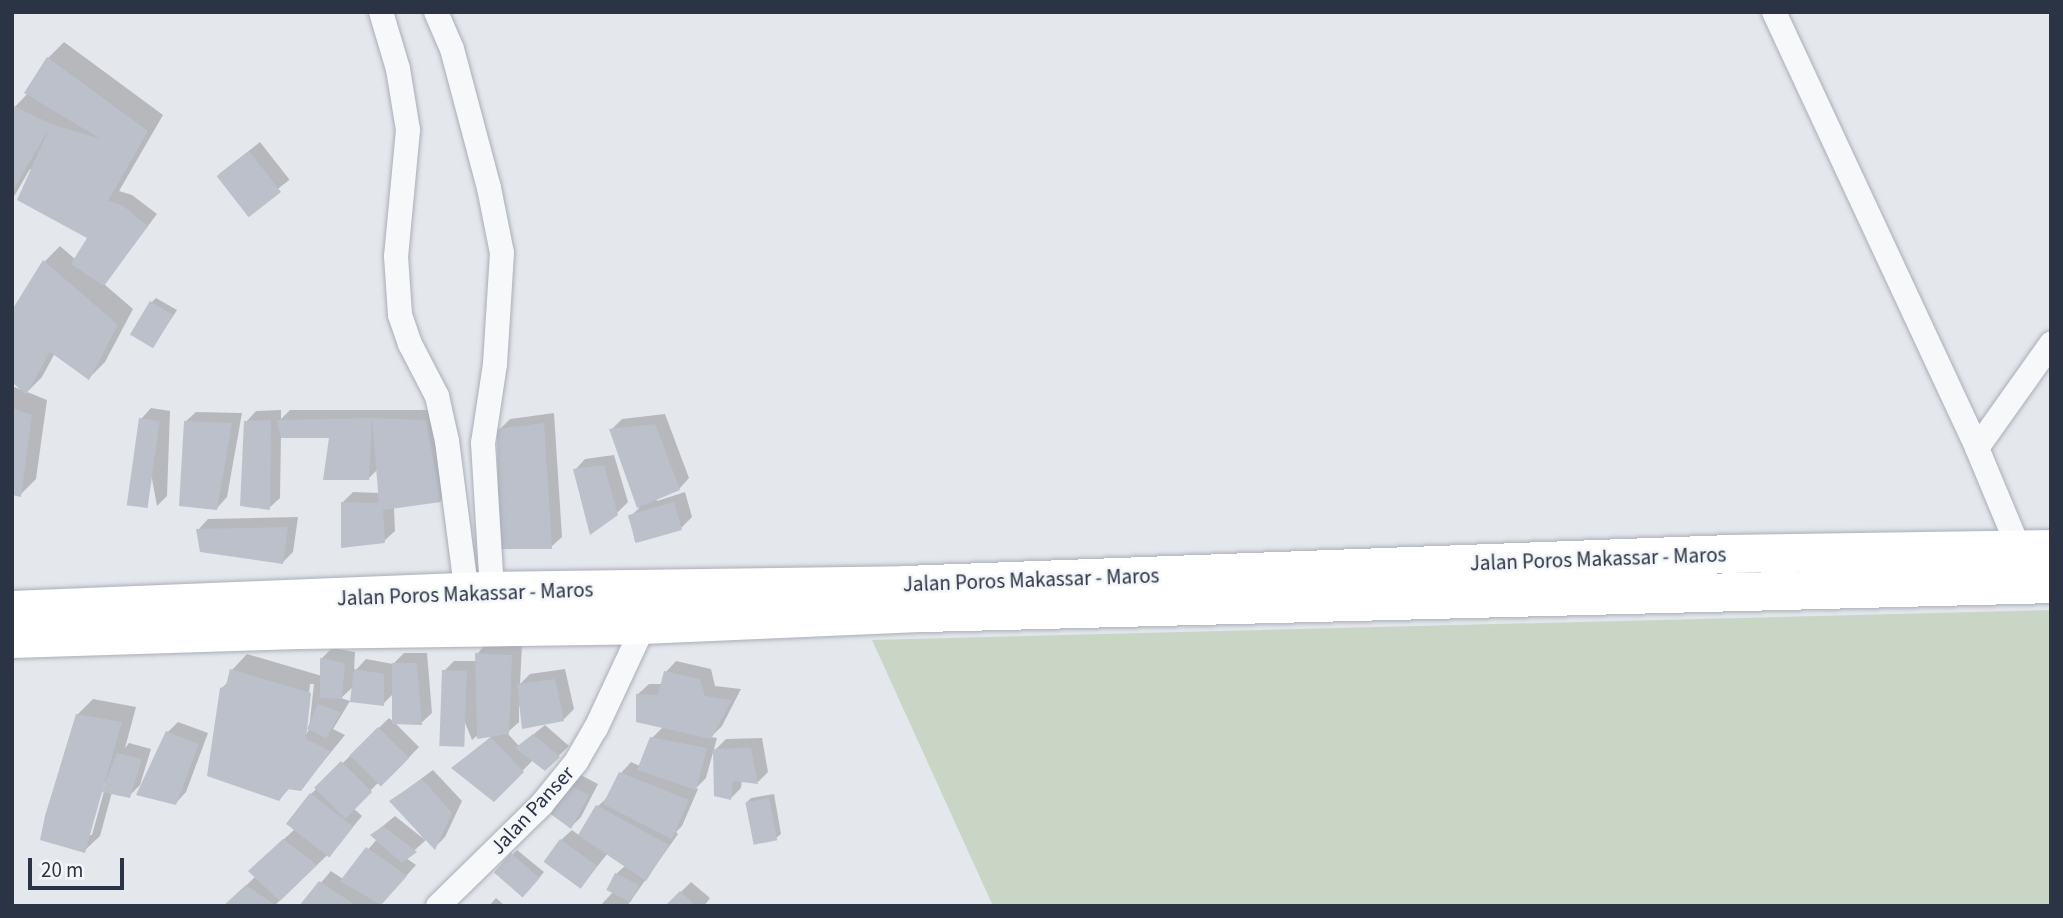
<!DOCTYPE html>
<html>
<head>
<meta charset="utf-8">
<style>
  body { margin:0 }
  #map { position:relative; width:2063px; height:918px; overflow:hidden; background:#e4e7ec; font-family:"Source Sans 3",sans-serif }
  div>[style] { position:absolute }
  .green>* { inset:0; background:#c9d6c5 }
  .shadow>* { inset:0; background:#0003; transform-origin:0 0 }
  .building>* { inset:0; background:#bbc0ca; transform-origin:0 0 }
  .roads { filter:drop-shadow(0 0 2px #a9aeb7) drop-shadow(0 0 2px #a9aeb7) }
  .street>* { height:24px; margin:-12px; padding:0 12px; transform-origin:12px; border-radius:12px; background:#f7f8fa }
  .highway>* { height:38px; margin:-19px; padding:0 19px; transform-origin:19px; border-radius:19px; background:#fff }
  span { translate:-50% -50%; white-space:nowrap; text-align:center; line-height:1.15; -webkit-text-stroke:5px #f4f6f9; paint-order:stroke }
  .street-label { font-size:21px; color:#2b3445 }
  .frame { position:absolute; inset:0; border:14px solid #2b3445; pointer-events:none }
  .scale { position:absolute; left:28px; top:858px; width:96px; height:32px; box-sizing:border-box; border:4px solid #2b3445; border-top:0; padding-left:9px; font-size:21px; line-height:24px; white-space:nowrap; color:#2b3445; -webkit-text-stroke:5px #f4f6f9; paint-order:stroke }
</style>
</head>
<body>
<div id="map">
  <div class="green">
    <div style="clip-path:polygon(2051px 610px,2051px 906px,993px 906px,872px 640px)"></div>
  </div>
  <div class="shadow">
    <div style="clip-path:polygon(64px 42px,163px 115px,119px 191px,132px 195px,157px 214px,104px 284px,133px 309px,105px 362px,89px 378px,55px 353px,42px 377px,27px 392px,47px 400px,36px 479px,20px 495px,12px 493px,12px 386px,24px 391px,45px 261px,60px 246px,76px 260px,93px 231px,86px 236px,20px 200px,33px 170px,30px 169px,12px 200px,12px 110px,28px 93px,48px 58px)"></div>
    <div style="left:260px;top:142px;width:48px;height:52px;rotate:52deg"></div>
    <div style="clip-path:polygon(156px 298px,177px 310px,153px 347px,151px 303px)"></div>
    <div style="clip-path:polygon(151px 408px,170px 411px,167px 496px,157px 506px,141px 419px)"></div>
    <div style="clip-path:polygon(281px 410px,281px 419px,290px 410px,436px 410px,451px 490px,440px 501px,394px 507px,395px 531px,384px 541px,343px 502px,353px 492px,380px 493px,378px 469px,369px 478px,331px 437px,281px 436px,280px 498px,269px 508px,246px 422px,256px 411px)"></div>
    <div style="clip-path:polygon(196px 412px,242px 413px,227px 497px,217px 508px,185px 422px)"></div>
    <div style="clip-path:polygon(554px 413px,562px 537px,551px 547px,499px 430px,510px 419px)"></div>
    <div style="clip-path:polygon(665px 414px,689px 478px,679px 489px,656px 499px,657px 501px,685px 492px,692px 517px,681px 528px,635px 542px,630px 517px,639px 508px,611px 430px,622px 419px)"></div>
    <div style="clip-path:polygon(614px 455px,628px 502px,617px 513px,575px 470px,585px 459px)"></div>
    <div style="clip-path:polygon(298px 517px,293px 552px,283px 562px,198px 530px,208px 519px)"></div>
    <div style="clip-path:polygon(487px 643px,522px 645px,520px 684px,530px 674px,565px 669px,574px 709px,563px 720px,519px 706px,519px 722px,507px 733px,519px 746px,545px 725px,569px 746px,545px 769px,533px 760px,494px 800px,454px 768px,493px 735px,479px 734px,472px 740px,444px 671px,454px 661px,477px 661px,477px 654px)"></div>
    <div style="clip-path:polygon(evenodd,332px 648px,355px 652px,354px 672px,366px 659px,393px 664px,404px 653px,427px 653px,432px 713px,421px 723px,394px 722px,419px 747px,392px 775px,379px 782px,353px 808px,362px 816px,338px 845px,274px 906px,234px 897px,256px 876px,261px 860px,295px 829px,311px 794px,389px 718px,394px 722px,393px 694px,383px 704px,354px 686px,341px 698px,350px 701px,333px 729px,345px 735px,301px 789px,290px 788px,279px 799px,221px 689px,229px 681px,232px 670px,247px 654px,322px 676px,321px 659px,332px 648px,310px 684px,314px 684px,309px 729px,305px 737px,310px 684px)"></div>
    <div style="clip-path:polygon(676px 661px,711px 669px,715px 686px,741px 689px,722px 726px,711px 737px,717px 738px,706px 778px,696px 788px,698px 789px,682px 826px,676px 832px,678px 834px,627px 906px,600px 906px,613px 892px,616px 874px,626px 865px,608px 853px,583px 884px,561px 840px,572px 830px,580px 836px,598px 806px,609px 796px,621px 773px,631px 762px,640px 766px,652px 738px,664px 726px,638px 694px,649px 684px,663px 684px,666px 672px)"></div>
    <div style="clip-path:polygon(evenodd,93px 699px,136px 707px,125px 748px,129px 743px,151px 749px,140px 785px,129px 796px,112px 792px,100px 836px,84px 851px,77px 715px,93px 699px,103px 783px,106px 784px,92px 835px,88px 835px,103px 783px)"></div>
    <div style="clip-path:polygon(178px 722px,208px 733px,186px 792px,176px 803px,168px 732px)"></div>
    <div style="clip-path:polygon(762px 738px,768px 772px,758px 782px,742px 780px,741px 788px,731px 798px,715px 750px,726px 739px)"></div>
    <div style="clip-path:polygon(433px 770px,462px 801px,445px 837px,435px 847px,427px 839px,406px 858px,416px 865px,381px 904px,384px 906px,301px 906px,331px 871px,343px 879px,377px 839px,372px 835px,395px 816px,425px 840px,391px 801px)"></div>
    <div style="clip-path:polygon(575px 772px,598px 784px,581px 817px,571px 827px,564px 783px)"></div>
    <div style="clip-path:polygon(774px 794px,781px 834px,776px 838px,746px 803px,751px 798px)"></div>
    <div style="clip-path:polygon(517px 850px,544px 872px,528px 891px,512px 855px)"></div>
    <div style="clip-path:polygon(691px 882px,710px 898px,704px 906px,667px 906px)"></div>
    <div style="clip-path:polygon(496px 898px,505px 906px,489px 906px)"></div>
  </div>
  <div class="building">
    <div style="clip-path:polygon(47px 57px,148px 131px,108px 201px,122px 205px,148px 226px,104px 286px,71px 264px,87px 238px,17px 200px,50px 127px,12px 192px,12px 105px,51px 124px,101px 139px,24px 93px)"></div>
    <div style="left:249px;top:151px;width:52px;height:41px;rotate:52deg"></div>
    <div style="clip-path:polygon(43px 260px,118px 325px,89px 380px,50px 352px,26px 395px,12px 382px,12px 310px)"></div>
    <div style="left:150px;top:301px;width:27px;height:39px;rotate:31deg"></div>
    <div style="clip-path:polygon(12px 408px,32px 415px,21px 497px,12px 495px)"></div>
    <div style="left:139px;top:418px;width:21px;height:88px;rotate:8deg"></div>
    <div style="clip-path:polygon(372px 418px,369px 480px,323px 480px,329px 438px,281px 438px,277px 420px,372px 418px,426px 420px,441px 502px,383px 510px,385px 543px,341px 548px,341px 502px,379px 503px)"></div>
    <div style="clip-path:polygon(271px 420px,270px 510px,240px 506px,244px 421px)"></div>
    <div style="clip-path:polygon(184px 421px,232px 423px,217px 510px,179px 506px)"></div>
    <div style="clip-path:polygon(544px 423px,552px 549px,499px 549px,497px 429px)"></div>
    <div style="clip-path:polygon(655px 424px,680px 490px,637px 508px,609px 429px)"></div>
    <div style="clip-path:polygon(604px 465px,618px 515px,590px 535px,573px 469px)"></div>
    <div style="left:674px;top:502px;width:29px;height:48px;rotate:74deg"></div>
    <div style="clip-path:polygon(288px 527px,283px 564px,200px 552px,196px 529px)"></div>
    <div style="clip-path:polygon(475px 653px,512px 655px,509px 734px,477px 739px)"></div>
    <div style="clip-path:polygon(320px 658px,345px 663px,342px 699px,320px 698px)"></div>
    <div style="clip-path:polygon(392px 663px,417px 663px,422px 725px,392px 724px)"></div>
    <div style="clip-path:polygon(230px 669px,311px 693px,306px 739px,331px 751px,301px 791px,288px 789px,279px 801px,207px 776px,220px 688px,226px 686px)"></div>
    <div style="clip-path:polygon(354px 669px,384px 674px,384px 706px,350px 702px)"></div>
    <div style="left:442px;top:670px;width:25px;height:76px;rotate:2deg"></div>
    <div style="clip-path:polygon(664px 671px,700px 679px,705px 696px,732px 700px,711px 739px,636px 722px,636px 694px,658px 695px)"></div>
    <div style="clip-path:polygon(555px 679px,564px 721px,522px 729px,517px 684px)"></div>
    <div style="clip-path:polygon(318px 704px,341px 712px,326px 738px,307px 729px)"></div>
    <div style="clip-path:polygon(76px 714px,122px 722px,103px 788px,117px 753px,142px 759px,130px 798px,102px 792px,85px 853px,40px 840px,45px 816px)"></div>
    <div style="left:378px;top:727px;width:44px;height:40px;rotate:45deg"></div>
    <div style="clip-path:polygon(166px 731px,199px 744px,176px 805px,136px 795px)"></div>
    <div style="clip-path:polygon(533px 734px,560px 757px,545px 771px,515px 748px)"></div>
    <div style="clip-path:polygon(491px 737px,524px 772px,494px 802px,451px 768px)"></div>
    <div style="clip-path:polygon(650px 737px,707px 748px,696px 790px,637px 770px)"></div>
    <div style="clip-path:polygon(751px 748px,758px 784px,733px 781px,731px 800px,714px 796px,713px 749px)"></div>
    <div style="left:341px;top:761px;width:44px;height:38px;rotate:45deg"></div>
    <div style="clip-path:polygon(619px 772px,689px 800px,672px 839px,603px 804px)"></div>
    <div style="clip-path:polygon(422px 779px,452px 813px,435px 850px,389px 801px)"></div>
    <div style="clip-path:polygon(563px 782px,589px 795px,571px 829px,548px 812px)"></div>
    <div style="left:310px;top:793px;width:55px;height:39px;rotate:38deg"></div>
    <div style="left:769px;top:798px;width:43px;height:24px;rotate:79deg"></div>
    <div style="clip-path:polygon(596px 805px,669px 845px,646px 881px,578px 835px)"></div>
    <div style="clip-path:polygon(383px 826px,417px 852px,402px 863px,370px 835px)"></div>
    <div style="clip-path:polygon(283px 839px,317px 865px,280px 901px,248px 871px)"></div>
    <div style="left:560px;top:839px;width:46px;height:28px;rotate:36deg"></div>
    <div style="clip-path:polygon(366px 847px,407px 876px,381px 905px,340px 881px)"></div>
    <div style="left:511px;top:853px;width:38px;height:26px;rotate:41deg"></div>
    <div style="left:615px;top:873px;width:27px;height:19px;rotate:27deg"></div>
    <div style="clip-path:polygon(319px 881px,357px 906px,299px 906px)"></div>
    <div style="clip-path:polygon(246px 885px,276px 906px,223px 906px)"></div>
    <div style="clip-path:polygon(680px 891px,696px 906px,665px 906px)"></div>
  </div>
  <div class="roads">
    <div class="street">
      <div style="left:381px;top:12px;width:59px;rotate:73.4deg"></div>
      <div style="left:398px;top:69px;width:62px;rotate:80.7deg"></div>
      <div style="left:408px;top:130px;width:127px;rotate:95.4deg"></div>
      <div style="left:396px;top:256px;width:59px;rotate:86.1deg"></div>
      <div style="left:400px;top:315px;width:31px;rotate:71deg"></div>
      <div style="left:410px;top:344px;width:59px;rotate:62.6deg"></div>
      <div style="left:437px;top:396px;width:46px;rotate:77.5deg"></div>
      <div style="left:447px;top:441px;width:154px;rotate:82.6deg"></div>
      <div style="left:436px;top:12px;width:40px;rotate:66.6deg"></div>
      <div style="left:452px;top:49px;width:144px;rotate:75.1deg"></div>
      <div style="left:489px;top:188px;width:66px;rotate:78.7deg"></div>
      <div style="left:502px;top:253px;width:111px;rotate:93.6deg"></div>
      <div style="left:495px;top:364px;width:80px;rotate:98.6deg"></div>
      <div style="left:483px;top:443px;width:148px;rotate:86.5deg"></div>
      <div style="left:1774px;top:12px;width:481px;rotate:65deg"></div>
      <div style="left:1977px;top:448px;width:109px;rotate:67.4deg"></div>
      <div style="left:1977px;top:448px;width:128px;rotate:-54.6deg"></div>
      <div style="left:438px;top:906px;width:146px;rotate:-44.4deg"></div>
      <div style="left:542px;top:804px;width:54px;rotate:-51deg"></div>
      <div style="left:576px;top:762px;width:39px;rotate:-60deg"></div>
      <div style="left:596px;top:728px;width:114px;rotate:-65deg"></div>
    </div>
    <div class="highway">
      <div style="left:12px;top:610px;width:480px;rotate:-2.3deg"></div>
      <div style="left:492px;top:591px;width:413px;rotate:-0.8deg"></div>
      <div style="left:905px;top:585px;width:827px;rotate:-2.15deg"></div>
      <div style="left:1731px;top:554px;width:320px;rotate:-0.9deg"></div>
      <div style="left:12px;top:639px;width:286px;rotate:-1.8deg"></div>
      <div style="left:298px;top:630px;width:346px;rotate:-0.8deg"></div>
      <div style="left:644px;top:625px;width:280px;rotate:-2.5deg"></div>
      <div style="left:924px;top:613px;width:1127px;rotate:-1.47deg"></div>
    </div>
  </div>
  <div class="street-label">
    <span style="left:1598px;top:559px;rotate:-2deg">Jalan Poros Makassar - Maros</span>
    <span style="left:1031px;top:580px;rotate:-2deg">Jalan Poros Makassar - Maros</span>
    <span style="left:465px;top:594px;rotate:-2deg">Jalan Poros Makassar - Maros</span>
    <span style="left:532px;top:810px;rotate:-47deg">Jalan Panser</span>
  </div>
  <div class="frame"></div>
  <div class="scale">20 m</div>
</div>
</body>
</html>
